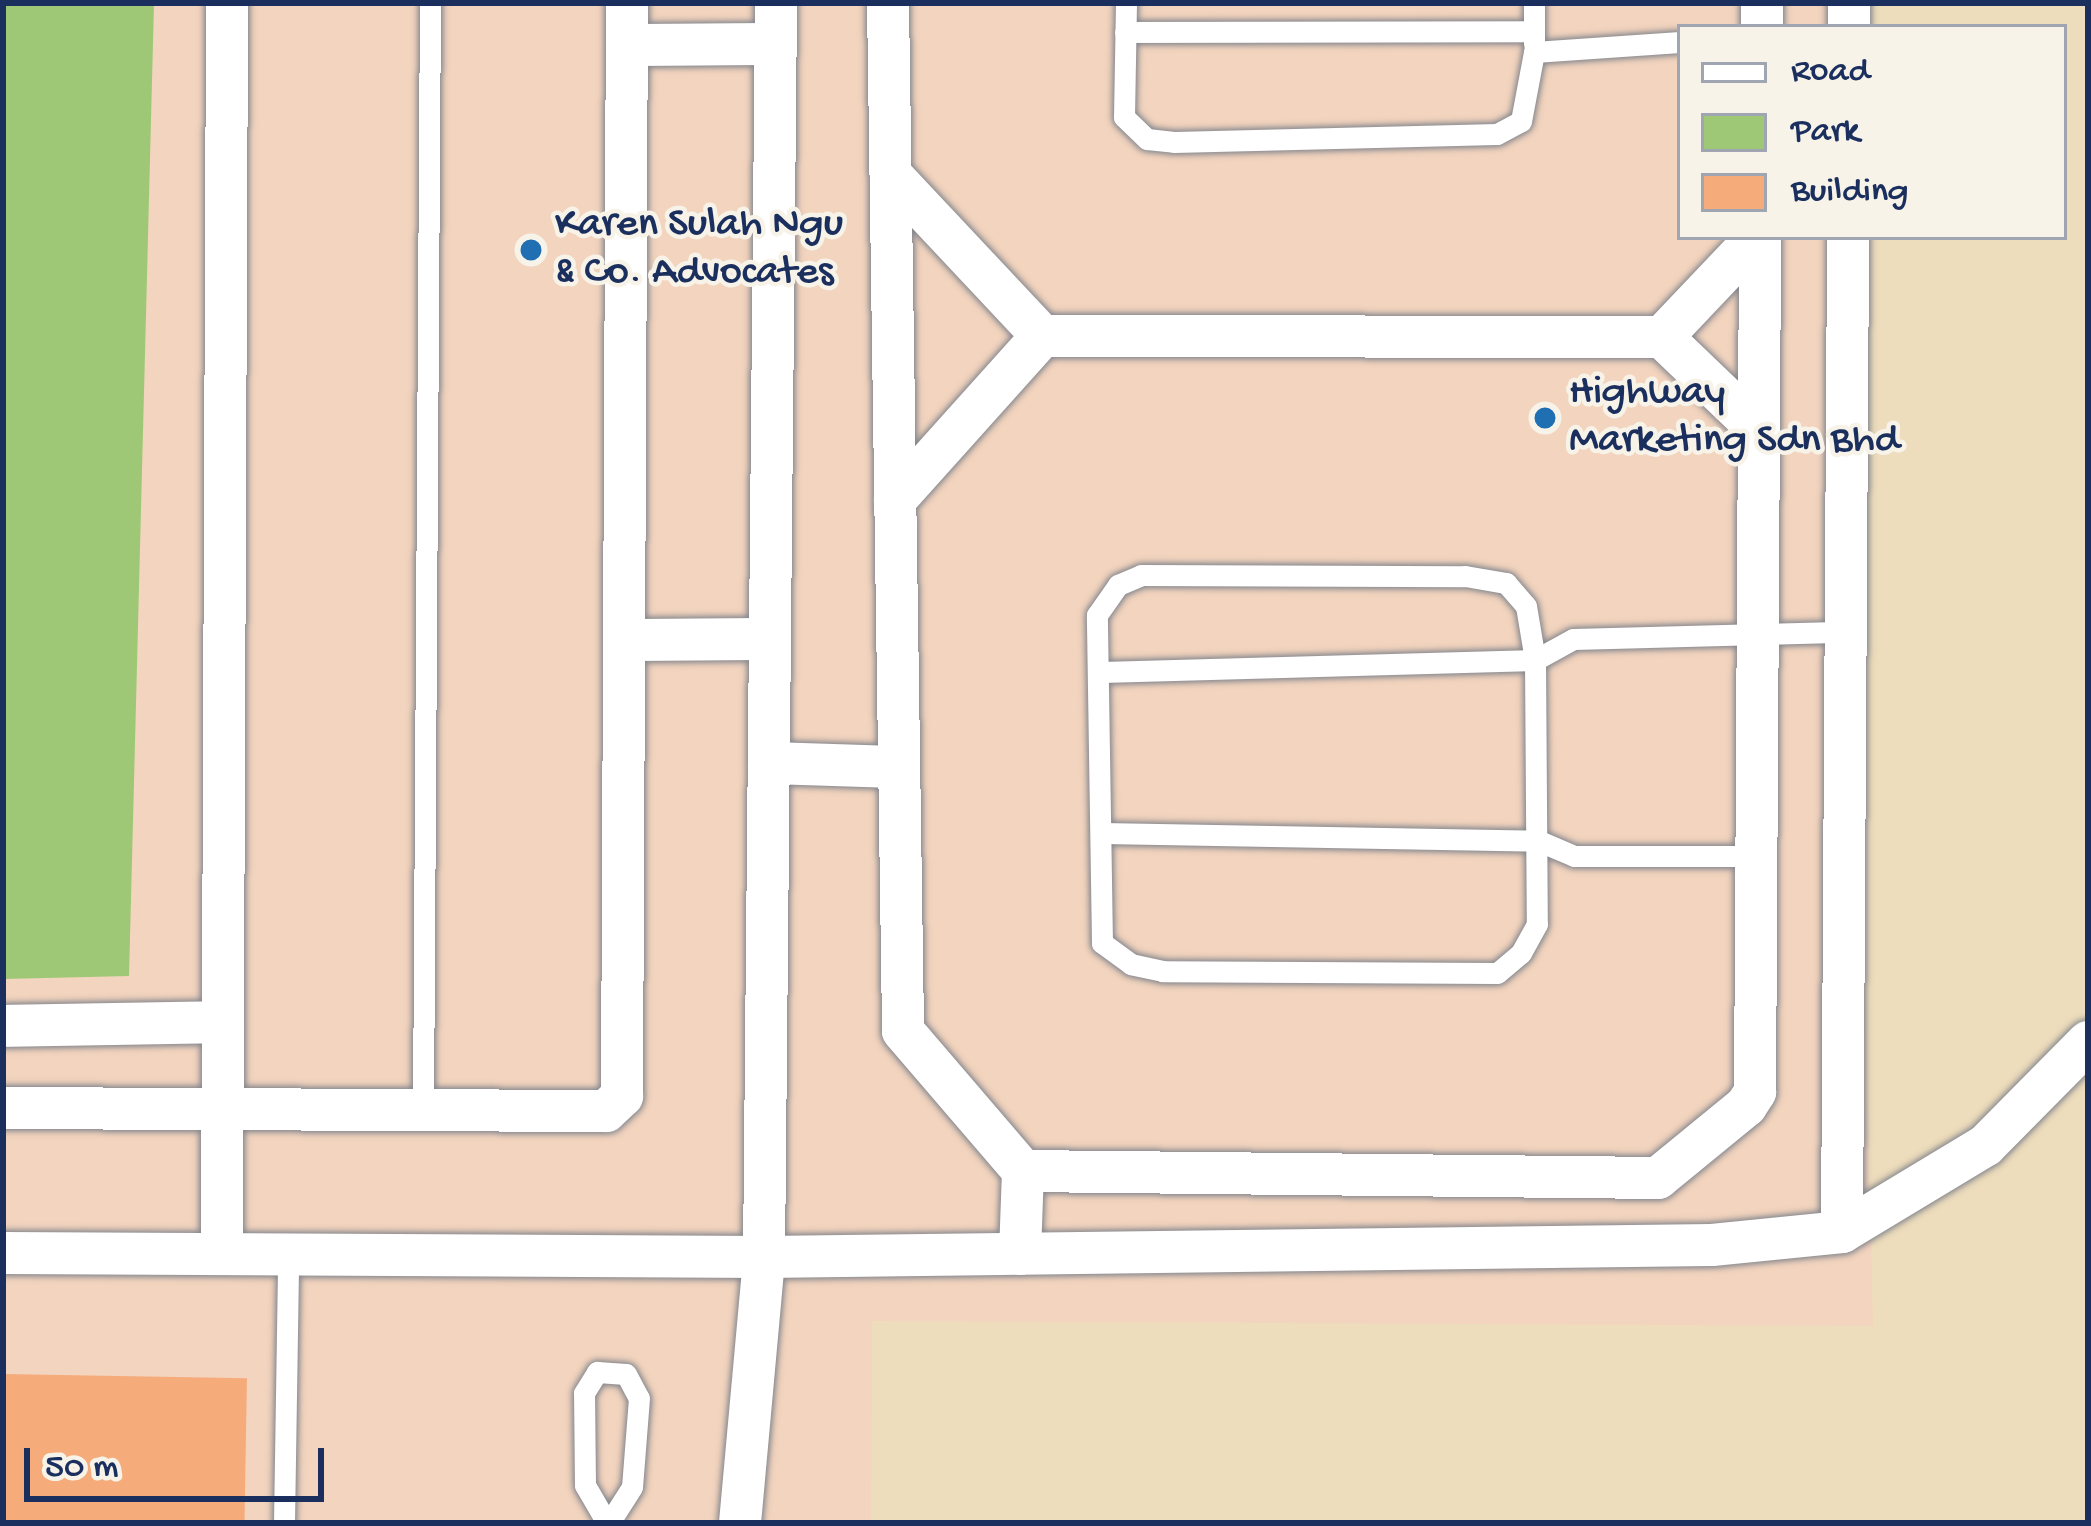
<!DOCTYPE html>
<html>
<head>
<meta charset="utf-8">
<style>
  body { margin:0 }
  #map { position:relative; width:2091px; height:1526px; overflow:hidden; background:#eeddbc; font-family:"Gochi Hand",sans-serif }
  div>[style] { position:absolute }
  .built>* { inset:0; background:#f3d4be }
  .green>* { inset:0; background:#9ec875 }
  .building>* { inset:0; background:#f6ab7b; transform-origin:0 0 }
  .roads { filter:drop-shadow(0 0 3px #84868d) drop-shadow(0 0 3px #84868d) }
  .service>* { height:21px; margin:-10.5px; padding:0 10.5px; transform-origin:10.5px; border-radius:10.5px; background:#fff }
  .minor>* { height:42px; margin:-21px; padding:0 21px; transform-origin:21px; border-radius:21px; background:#fff }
  .dots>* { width:33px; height:33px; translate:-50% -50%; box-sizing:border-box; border:6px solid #f7f3e8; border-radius:50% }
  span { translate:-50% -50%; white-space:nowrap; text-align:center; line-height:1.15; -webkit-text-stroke:9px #f7f3e8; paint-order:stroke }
  .poi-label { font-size:42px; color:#1b2f5e }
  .left { translate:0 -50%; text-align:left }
  .frame { position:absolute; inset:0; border:6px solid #1b2f5e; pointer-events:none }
  .legend { position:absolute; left:1677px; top:24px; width:390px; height:216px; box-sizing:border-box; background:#f7f3e8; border:3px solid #9fa5b1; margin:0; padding:15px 21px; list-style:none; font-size:36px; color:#1b2f5e }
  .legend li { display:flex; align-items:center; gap:24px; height:60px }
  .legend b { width:60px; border:3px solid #9fa5b1 }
  .scale { position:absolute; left:24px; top:1448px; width:300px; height:54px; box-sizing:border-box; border:6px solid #1b2f5e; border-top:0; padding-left:15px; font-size:36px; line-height:42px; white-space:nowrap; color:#1b2f5e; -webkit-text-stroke:9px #f7f3e8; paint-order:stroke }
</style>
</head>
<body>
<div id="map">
  <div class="built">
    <div style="clip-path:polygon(3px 3px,1842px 3px,1843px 27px,1680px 27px,1680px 237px,1848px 237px,1873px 1326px,872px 1321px,871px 1523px,3px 1523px)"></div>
  </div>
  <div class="green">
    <div style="clip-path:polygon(3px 3px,154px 3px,129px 976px,3px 979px)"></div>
  </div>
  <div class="building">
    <div style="left:3px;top:1374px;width:244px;height:149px;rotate:1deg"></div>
  </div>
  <div class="roads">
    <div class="service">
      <div style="left:1126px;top:3px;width:114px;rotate:91deg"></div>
      <div style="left:1124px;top:117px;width:32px;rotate:44deg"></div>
      <div style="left:1147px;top:139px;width:27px;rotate:6deg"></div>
      <div style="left:1174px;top:142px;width:323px;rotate:-1.4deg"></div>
      <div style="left:1497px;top:134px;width:27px;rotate:-28deg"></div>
      <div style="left:1521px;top:121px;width:70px;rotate:-79.3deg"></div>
      <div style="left:1534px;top:52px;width:146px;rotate:-3.9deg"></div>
      <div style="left:1534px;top:3px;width:41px;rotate:90deg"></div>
      <div style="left:1125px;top:32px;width:409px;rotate:-0.1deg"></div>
      <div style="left:1141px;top:575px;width:324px;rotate:0.2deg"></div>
      <div style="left:1465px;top:576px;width:42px;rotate:9.7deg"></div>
      <div style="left:1506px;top:583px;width:30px;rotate:49deg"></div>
      <div style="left:1526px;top:606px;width:55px;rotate:80.5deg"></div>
      <div style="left:1535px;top:660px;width:264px;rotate:89.6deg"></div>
      <div style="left:1537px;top:924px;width:33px;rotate:119deg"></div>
      <div style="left:1521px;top:953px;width:31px;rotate:140deg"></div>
      <div style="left:1497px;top:973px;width:334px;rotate:-179.7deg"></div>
      <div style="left:1163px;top:971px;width:33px;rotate:-168deg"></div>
      <div style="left:1131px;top:964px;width:36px;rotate:-144deg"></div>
      <div style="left:1102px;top:943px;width:328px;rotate:-90.9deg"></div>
      <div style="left:1097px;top:615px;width:37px;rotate:-55deg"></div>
      <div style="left:1118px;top:585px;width:25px;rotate:-23deg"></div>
      <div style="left:1103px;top:672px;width:432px;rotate:-1.6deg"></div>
      <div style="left:1535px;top:660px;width:43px;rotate:-28.9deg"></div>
      <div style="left:1573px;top:639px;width:273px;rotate:-1.5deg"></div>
      <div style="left:1102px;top:833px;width:437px;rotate:1deg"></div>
      <div style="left:1539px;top:841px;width:38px;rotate:23deg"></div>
      <div style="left:1574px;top:856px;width:182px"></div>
      <div style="left:423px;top:1110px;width:1107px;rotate:-89.64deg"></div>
      <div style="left:284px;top:1523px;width:268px;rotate:-89.1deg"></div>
      <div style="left:607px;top:1523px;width:44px;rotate:-120.1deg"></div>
      <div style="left:585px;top:1485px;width:92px;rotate:-90.6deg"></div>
      <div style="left:584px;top:1393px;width:25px;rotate:-58deg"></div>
      <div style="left:597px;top:1372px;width:29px;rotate:4deg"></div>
      <div style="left:626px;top:1374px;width:27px;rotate:62deg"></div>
      <div style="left:639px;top:1398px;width:89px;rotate:94.5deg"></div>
      <div style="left:632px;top:1487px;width:43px;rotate:122.6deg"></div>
    </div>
    <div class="minor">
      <div style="left:888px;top:3px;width:1028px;rotate:89.16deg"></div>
      <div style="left:903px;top:1031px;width:184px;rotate:49.4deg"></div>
      <div style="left:1023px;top:1171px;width:83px;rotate:92.1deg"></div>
      <div style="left:1762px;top:27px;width:24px;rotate:-90deg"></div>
      <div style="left:1849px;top:27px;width:24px;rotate:-90deg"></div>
      <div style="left:627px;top:45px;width:149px;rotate:-0.4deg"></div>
      <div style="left:891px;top:175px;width:221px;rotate:46.8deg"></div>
      <div style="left:1042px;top:336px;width:620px;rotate:0.09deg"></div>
      <div style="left:1662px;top:337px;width:134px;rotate:43.8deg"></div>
      <div style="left:1662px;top:337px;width:138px;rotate:-46.5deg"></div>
      <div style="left:895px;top:500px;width:220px;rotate:-48.1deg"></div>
      <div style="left:626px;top:640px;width:144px;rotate:-0.4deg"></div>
      <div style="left:769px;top:763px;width:128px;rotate:1.8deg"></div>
      <div style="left:3px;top:1026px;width:220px;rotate:-1deg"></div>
      <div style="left:3px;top:1108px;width:603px;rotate:0.29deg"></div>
      <div style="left:606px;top:1111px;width:22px;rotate:-43deg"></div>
      <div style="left:622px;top:1096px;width:1093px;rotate:-89.74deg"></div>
      <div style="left:1023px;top:1171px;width:635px;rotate:0.63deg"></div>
      <div style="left:1658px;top:1178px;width:114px;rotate:-39.3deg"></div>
      <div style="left:1746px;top:1106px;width:17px;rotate:-57deg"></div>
      <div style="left:1755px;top:1092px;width:855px;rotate:-89.66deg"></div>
      <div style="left:1842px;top:1232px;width:995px;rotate:-89.65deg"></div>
      <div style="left:3px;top:1253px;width:761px;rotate:0.3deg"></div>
      <div style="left:764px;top:1257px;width:948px;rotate:-0.73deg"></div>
      <div style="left:1712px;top:1245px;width:131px;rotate:-5.7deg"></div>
      <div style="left:1842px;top:1232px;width:168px;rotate:-31.1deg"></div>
      <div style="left:1986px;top:1145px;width:145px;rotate:-45.3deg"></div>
      <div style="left:222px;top:1254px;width:1251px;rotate:-89.77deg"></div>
      <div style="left:740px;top:1523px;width:267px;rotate:-84.8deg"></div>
      <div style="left:764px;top:1257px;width:1254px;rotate:-89.45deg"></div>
    </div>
  </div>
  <div class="dots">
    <div style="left:531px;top:250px;background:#1f6fb2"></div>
    <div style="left:1545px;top:418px;background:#1f6fb2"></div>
  </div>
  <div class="poi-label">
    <span class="left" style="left:555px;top:250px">Karen Sulah Ngu<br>&amp; Co. Advocates</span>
    <span class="left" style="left:1569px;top:418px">Highway<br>Marketing Sdn Bhd</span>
  </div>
  <div class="frame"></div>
  <ul class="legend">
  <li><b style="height:15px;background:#fff"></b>Road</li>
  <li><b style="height:33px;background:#9ec875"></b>Park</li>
  <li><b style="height:33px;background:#f6ab7b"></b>Building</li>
  </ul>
  <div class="scale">50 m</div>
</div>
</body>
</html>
